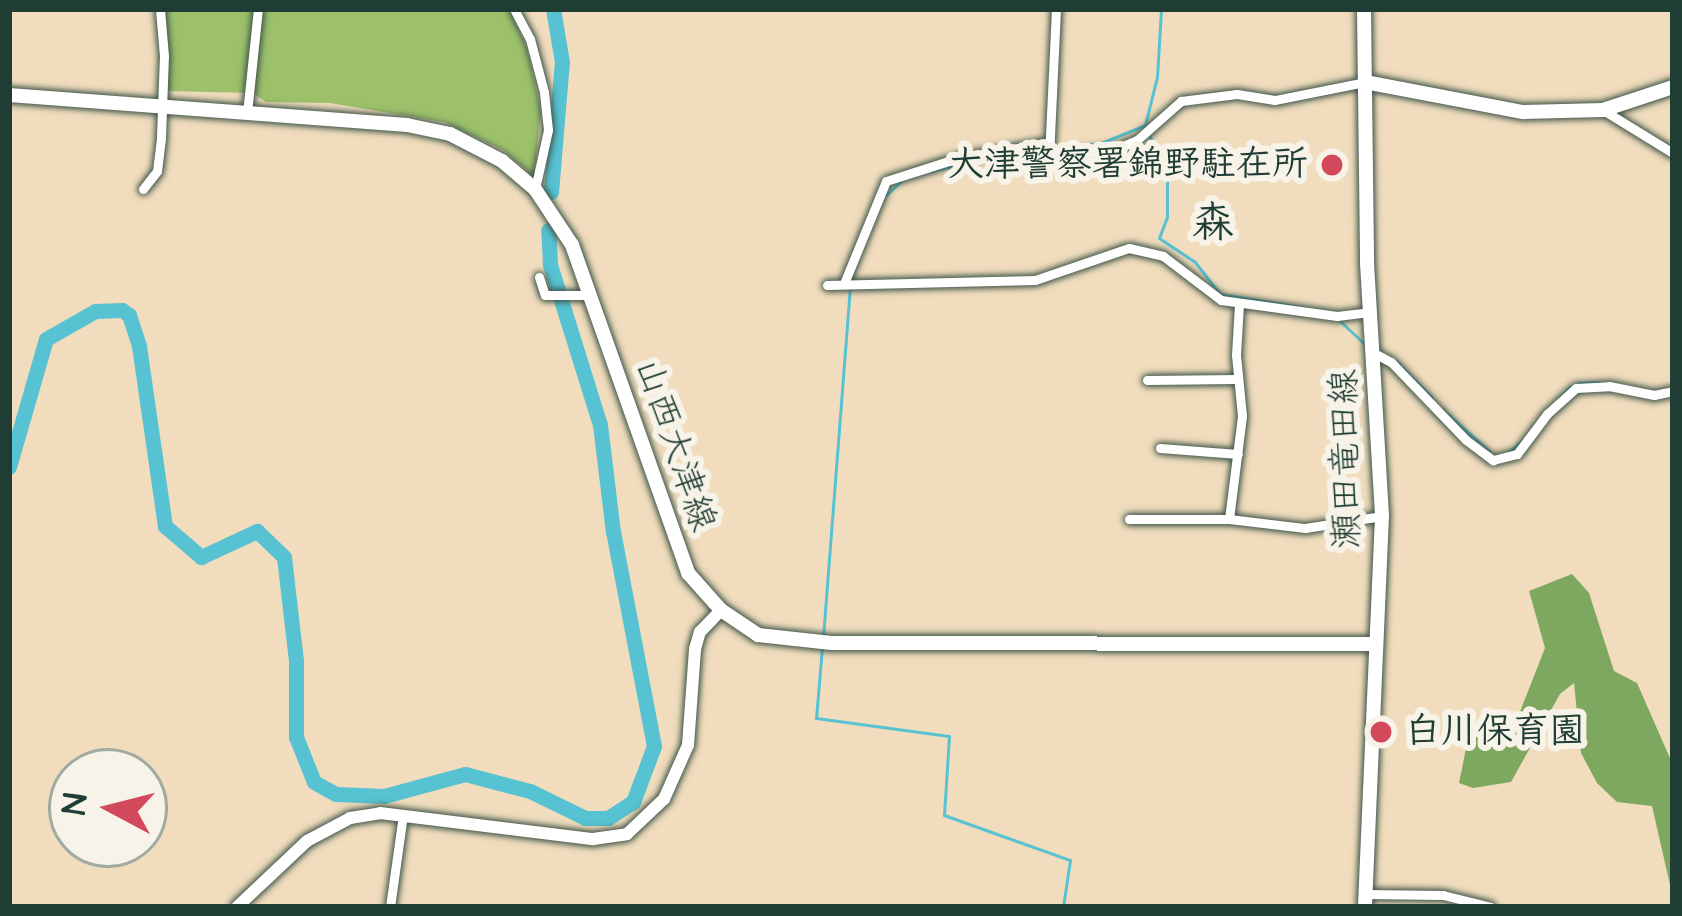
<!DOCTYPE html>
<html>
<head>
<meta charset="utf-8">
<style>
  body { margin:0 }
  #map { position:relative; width:1682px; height:916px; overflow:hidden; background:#f1ddbd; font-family:"Architects Daughter","Klee One",sans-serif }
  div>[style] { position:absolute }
  .green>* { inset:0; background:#9dc16b }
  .forest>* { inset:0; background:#7ea75f }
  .stream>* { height:3px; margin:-1.5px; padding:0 1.5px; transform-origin:1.5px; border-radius:1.5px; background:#57c2d2 }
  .river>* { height:15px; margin:-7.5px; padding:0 7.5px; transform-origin:7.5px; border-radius:7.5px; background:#57c2d2 }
  .roads { filter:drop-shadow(0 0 3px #3e5549) drop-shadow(0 0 3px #3e5549) }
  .minor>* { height:9px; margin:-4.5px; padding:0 4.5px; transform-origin:4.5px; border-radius:4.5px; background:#fff }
  .tertiary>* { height:12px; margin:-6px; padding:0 6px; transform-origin:6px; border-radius:6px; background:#fff }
  .secondary>* { height:14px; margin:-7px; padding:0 7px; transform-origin:7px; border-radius:7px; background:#fff }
  .dots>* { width:33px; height:33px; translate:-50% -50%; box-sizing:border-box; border:6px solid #f7f3e8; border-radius:50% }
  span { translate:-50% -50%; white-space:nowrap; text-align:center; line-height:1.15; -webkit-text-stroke:12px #f7f3e8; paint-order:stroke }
  .poi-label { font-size:36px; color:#1f3d34; font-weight:700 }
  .right { translate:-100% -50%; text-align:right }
  .left { translate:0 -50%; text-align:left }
  .street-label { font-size:36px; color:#1f3d34 }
  .quarter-label { font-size:42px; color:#1f3d34; font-weight:700 }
  .frame { position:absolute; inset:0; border:12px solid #1f3d34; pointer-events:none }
  .north { position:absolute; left:48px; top:748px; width:120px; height:120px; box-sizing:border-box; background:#f7f3e8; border:3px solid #a1aaa0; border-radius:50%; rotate:277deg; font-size:33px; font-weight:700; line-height:48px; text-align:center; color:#1f3d34 }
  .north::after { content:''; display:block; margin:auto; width:42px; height:54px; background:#d1495b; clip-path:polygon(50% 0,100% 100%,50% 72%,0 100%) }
</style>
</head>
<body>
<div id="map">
  <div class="green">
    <div style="clip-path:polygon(165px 9px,509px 9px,527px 48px,541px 111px,534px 176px,503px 150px,444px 122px,330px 103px,266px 102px,253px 93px,167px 91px)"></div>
  </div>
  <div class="forest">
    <div style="clip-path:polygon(1572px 574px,1589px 593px,1614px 671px,1637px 683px,1673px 765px,1673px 898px,1652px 806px,1617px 802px,1597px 783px,1581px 753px,1574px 683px,1560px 694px,1511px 782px,1473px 788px,1459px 783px,1469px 734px,1512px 732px,1545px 648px,1529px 591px)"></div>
  </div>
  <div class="stream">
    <div style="left:1145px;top:125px;width:49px;rotate:-76deg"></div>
    <div style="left:1157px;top:77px;width:68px;rotate:-86.6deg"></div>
    <div style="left:1149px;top:134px;width:48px;rotate:67.8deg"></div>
    <div style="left:1167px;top:178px;width:39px;rotate:90deg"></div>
    <div style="left:1167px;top:217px;width:22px;rotate:111deg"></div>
    <div style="left:1159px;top:238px;width:43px;rotate:33.7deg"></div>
    <div style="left:1195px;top:262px;width:41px;rotate:52deg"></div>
    <div style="left:1220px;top:294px;width:81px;rotate:9.2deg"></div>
    <div style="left:1055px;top:148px;width:46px;rotate:-6.2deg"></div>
    <div style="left:1101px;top:143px;width:48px;rotate:-22.2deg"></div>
    <div style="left:1019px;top:152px;width:26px;rotate:-7deg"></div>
    <div style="left:931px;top:171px;width:57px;rotate:-13.3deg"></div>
    <div style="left:885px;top:196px;width:21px;rotate:-43deg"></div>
    <div style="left:1340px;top:321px;width:37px;rotate:43deg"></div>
    <div style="left:1397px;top:362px;width:50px;rotate:45.8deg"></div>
    <div style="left:1579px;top:383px;width:20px;rotate:-3deg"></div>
    <div style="left:1442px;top:409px;width:63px;rotate:41.8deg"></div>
    <div style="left:1532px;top:427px;width:55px;rotate:-46.5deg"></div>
    <div style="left:1507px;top:453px;width:21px;rotate:-39deg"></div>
    <div style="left:823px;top:637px;width:350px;rotate:-85.6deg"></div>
    <div style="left:822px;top:647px;width:71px;rotate:94.8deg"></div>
    <div style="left:816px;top:718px;width:134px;rotate:7.7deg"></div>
    <div style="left:949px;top:736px;width:79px;rotate:93.6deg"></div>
    <div style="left:944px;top:815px;width:134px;rotate:19.7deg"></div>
    <div style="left:1070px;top:860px;width:48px;rotate:98.5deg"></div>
  </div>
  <div class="river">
    <div style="left:551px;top:192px;width:130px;rotate:-85.2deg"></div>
    <div style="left:562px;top:62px;width:54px;rotate:-99.6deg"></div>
    <div style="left:9px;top:467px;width:133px;rotate:-73.9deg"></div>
    <div style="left:46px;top:339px;width:56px;rotate:-29.7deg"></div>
    <div style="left:95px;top:311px;width:27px;rotate:-2deg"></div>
    <div style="left:122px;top:310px;width:9px;rotate:36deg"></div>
    <div style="left:129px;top:315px;width:33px;rotate:72deg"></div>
    <div style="left:139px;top:346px;width:182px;rotate:81.8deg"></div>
    <div style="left:165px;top:526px;width:48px;rotate:40.7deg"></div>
    <div style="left:201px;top:557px;width:62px;rotate:-24.9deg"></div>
    <div style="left:257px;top:531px;width:37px;rotate:44deg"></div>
    <div style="left:284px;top:557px;width:104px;rotate:83.4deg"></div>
    <div style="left:296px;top:660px;width:77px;rotate:90deg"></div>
    <div style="left:296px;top:737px;width:48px;rotate:68.2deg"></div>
    <div style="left:314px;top:782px;width:25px;rotate:29deg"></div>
    <div style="left:336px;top:794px;width:48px;rotate:2.4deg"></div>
    <div style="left:384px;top:796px;width:84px;rotate:-15.2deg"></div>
    <div style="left:465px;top:774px;width:67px;rotate:14.7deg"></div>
    <div style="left:530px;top:791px;width:61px;rotate:26.1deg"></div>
    <div style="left:585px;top:818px;width:23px"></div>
    <div style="left:608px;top:818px;width:30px;rotate:-33deg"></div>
    <div style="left:633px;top:802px;width:60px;rotate:-69.4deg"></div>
    <div style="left:654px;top:746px;width:218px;rotate:-100.8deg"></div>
    <div style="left:613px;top:532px;width:108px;rotate:-96.9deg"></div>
    <div style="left:600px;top:425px;width:169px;rotate:-107.3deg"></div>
    <div style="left:550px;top:264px;width:34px;rotate:-93deg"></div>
  </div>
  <div class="roads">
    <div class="minor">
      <div style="left:514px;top:9px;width:34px;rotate:62deg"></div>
      <div style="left:530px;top:39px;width:55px;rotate:75.2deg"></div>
      <div style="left:544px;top:92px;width:38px;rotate:84deg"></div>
      <div style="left:548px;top:130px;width:60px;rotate:102.4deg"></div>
      <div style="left:1056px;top:9px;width:148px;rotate:92.7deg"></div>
      <div style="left:1049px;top:157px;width:67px;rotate:-6.8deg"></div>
      <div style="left:1116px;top:149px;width:23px;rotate:-23deg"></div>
      <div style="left:1137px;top:140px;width:59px;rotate:-41.6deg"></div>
      <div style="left:1181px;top:101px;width:56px;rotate:-7.1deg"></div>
      <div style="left:1237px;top:94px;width:38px;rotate:9deg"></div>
      <div style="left:1275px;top:100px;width:92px;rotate:-11.3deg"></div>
      <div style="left:1603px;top:110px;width:82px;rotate:31.6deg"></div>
      <div style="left:247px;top:113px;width:105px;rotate:-84deg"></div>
      <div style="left:143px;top:189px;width:23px;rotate:-52deg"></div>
      <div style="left:157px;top:171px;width:34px;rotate:-83deg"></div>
      <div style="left:161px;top:137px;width:81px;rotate:-87.9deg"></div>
      <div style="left:164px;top:56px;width:47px;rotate:-94.9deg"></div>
      <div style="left:539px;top:277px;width:19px;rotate:72deg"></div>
      <div style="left:545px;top:295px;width:46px"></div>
      <div style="left:845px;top:281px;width:108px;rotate:-67.7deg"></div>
      <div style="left:886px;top:181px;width:72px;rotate:-17.7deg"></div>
      <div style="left:955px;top:159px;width:93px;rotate:-9.9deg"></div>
      <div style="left:827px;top:285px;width:208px;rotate:-1.4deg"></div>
      <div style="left:1035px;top:280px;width:99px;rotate:-18.8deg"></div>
      <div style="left:1129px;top:248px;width:35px;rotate:13deg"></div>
      <div style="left:1163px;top:256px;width:73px;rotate:37.2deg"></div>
      <div style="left:1221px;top:300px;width:117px;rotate:7.9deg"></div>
      <div style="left:1337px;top:316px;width:32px;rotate:-7deg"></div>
      <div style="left:1374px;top:353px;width:19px;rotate:28deg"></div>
      <div style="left:1391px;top:362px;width:108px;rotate:46.1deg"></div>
      <div style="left:1466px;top:440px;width:34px;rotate:37deg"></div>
      <div style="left:1493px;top:460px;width:25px;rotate:-14deg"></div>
      <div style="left:1517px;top:454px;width:50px;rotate:-53.1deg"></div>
      <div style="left:1547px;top:414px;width:39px;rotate:-42deg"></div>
      <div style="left:1576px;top:388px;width:33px;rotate:-3deg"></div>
      <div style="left:1609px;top:386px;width:46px;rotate:11.3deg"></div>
      <div style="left:1654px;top:395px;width:19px;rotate:-12deg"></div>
      <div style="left:1147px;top:380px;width:90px;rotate:-0.6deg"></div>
      <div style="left:1160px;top:448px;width:78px;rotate:4.4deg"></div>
      <div style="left:1129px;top:519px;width:100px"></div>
      <div style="left:1229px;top:519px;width:77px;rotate:6.8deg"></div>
      <div style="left:1305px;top:528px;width:78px;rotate:-8.9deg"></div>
      <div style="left:1229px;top:519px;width:104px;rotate:-82.8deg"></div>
      <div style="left:1242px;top:416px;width:61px;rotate:-95.6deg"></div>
      <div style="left:1236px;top:355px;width:51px;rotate:-86.6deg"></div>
      <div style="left:1365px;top:894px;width:78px;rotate:0.7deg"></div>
      <div style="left:1443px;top:895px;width:49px;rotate:14deg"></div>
      <div style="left:390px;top:907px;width:93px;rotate:-82deg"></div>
    </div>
    <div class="tertiary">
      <div style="left:237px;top:907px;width:96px;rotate:-43.3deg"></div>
      <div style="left:307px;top:841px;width:49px;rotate:-28.1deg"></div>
      <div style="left:350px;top:818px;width:30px;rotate:-9deg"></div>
      <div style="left:380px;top:813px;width:215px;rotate:7deg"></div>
      <div style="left:593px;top:839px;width:34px;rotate:-8deg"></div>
      <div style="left:627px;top:834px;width:51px;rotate:-43.4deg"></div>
      <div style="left:664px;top:799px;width:59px;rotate:-66deg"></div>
      <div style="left:688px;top:745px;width:96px;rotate:-85.8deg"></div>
      <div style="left:695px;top:649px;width:18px;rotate:-74deg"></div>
      <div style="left:700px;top:632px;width:30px;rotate:-46deg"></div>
    </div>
    <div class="secondary">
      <div style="left:1364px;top:9px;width:254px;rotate:89.3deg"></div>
      <div style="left:1367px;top:263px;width:253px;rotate:86.6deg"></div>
      <div style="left:1382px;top:516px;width:391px;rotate:92.5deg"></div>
      <div style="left:1365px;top:82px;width:161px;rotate:10.8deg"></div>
      <div style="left:1523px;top:112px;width:80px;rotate:-1.4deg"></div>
      <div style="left:1603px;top:110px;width:74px;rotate:-18.2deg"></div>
      <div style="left:9px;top:95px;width:399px;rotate:4.3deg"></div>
      <div style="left:407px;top:125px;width:44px;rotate:11.8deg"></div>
      <div style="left:450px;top:134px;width:59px;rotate:27.4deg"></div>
      <div style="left:502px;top:161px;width:43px;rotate:40.3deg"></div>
      <div style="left:535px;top:189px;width:67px;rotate:56.5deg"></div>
      <div style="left:572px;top:245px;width:348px;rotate:70.5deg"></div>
      <div style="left:688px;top:573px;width:50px;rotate:48.3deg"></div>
      <div style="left:721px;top:610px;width:45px;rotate:34deg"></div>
      <div style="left:758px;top:635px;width:74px;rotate:6.2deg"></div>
      <div style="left:832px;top:643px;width:541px;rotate:0.11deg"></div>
    </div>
  </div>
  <div class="dots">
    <div style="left:1332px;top:165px;background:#d1495b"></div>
    <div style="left:1381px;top:732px;background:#d1495b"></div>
  </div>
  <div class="poi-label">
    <span class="right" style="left:1308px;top:165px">大津警察署錦野駐在所</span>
    <span class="left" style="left:1405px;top:732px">白川保育園</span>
  </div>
  <div class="street-label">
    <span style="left:675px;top:445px;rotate:71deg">山西大津線</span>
    <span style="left:1346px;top:459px;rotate:-91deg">瀬田竜田線</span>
  </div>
  <div class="quarter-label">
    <span style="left:1213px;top:224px">森</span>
  </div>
  <div class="frame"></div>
  <div class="north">N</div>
</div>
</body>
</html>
